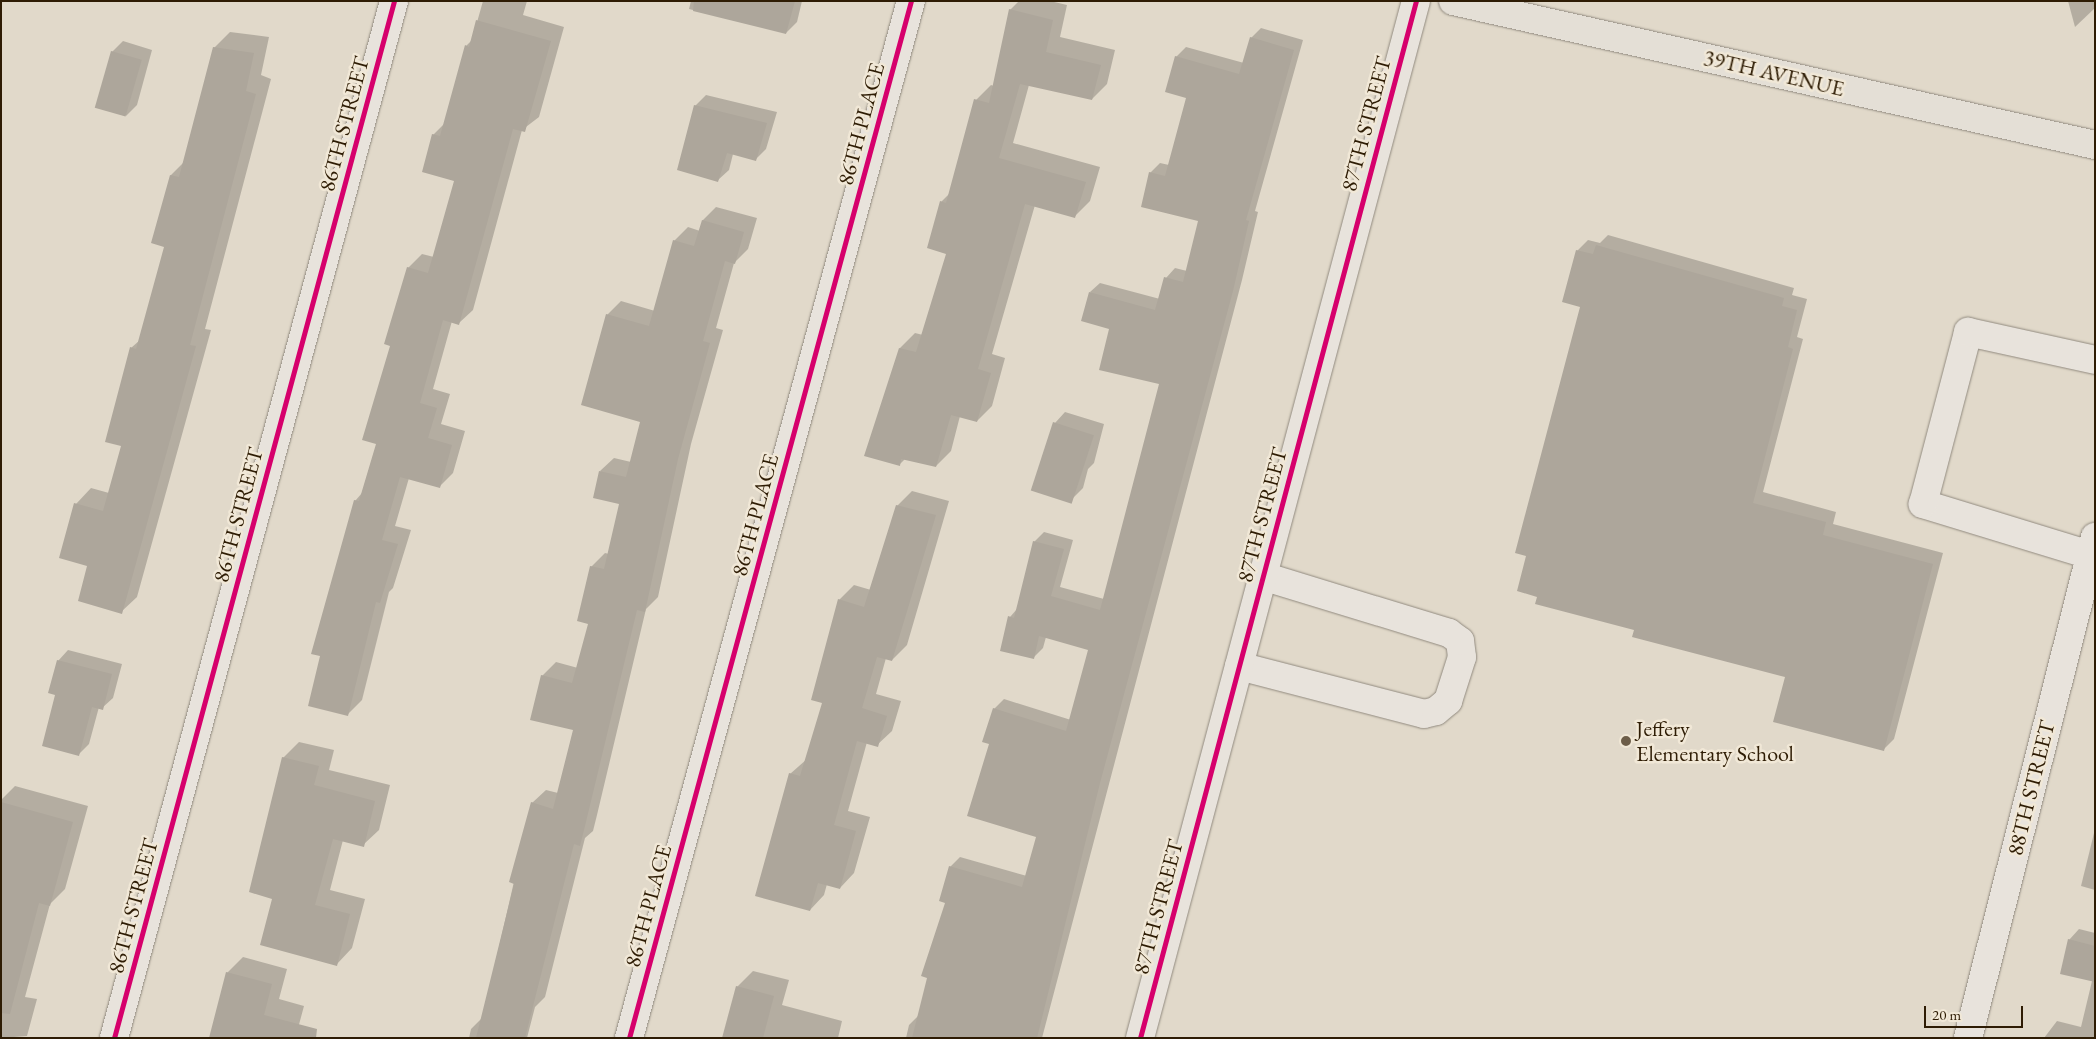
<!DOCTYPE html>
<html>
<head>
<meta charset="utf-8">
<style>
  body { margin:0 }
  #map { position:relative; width:2096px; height:1039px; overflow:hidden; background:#e1d9ca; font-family:"EB Garamond",serif }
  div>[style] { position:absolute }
  .shadow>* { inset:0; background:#0003 }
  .building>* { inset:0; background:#ada69b; transform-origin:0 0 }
  .roads { filter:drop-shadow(0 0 1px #918a7f) drop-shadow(0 0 1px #918a7f) }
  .minor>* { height:28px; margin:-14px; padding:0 14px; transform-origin:14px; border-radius:14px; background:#e8e3dc }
  .major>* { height:28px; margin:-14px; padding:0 14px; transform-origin:14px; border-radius:14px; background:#e4dfd6 }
  .cycleway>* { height:5px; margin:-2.5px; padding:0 2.5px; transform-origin:2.5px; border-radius:2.5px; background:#d6006c }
  .dots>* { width:14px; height:14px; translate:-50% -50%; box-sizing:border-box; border:2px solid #f1e8d7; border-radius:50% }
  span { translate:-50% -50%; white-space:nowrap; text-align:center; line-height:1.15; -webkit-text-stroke:5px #f1e8d7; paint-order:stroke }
  .street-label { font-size:22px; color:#2e1c04 }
  .poi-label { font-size:22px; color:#2e1c04 }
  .left { translate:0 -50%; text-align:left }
  .frame { position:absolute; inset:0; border:2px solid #2e1c04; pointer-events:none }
  .scale { position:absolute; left:1924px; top:1006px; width:99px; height:22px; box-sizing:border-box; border:2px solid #2e1c04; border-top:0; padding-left:6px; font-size:15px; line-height:18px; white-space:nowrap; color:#2e1c04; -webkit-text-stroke:4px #f1e8d7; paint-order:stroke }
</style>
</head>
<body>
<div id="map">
  <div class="shadow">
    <div style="clip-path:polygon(483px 1px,527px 1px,523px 15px,564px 27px,539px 117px,522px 130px,473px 310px,459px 323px,452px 321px,433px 389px,450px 394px,441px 424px,465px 431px,453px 473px,439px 487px,409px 478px,395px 526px,411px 530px,393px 588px,389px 592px,362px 700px,348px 714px,322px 655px,312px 653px,355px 501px,362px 493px,377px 443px,391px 345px,408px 268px,422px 254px,434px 257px,456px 180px,433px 135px,445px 123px,466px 46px,472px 40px)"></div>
    <div style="clip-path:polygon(691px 1px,802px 1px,797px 22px,786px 33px,689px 9px)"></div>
    <div style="clip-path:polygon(1019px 1px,1050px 1px,1067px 5px,1060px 37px,1115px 50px,1107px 84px,1092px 99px,1029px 85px,1013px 143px,1100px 167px,1090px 201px,1075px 216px,1035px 205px,992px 354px,1005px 358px,992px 406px,977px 421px,960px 416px,951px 451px,936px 466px,905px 459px,899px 465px,900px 348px,915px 333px,923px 335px,947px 253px,941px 202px,950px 193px,976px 100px,991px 85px,994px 86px,1010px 10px)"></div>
    <div style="clip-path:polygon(2068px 1px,2095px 1px,2095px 8px,2075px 27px)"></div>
    <div style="clip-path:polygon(1261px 28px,1303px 40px,1255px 211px,1258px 212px,1242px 280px,1042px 1038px,906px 1038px,909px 1025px,919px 1015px,947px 902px,950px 867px,960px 857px,1027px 876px,1037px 836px,991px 744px,994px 709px,1004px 699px,1071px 720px,1090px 649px,1046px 637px,1043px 648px,1033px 658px,1010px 617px,1017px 609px,1034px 542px,1044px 532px,1073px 540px,1060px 587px,1104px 599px,1161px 383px,1111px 328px,1090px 292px,1100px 283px,1160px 299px,1166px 278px,1175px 268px,1187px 271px,1199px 220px,1150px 173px,1160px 163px,1169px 165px,1187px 97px,1176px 57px,1186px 47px,1244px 63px,1251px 38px)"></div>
    <div style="clip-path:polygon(230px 32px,269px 37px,261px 75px,271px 79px,205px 329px,211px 330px,137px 597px,121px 612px,89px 565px,76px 504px,91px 488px,109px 493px,122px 445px,131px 348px,140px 340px,166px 246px,171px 175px,184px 162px,214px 48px)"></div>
    <div style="clip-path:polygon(123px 41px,152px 50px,137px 105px,126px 116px,112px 52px)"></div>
    <div style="clip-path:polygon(706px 95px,777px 112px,766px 149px,756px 159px,733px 154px,729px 170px,718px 180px,695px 106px)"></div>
    <div style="clip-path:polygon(716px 207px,757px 218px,748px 249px,734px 263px,716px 328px,723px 330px,691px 444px,658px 597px,646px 609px,597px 815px,593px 831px,585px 838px,545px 997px,535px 1007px,527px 1038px,469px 1038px,471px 1029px,483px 1017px,532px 803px,546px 790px,558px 793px,574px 729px,542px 676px,556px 662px,578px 668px,590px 623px,591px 567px,605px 553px,609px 554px,620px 503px,600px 471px,614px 458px,631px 462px,641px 421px,607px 315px,621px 301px,655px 311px,674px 241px,688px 227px,700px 231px,703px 220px)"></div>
    <div style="clip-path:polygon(1608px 235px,1794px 288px,1792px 295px,1807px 299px,1797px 337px,1803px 339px,1763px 492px,1836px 512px,1833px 524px,1943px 553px,1894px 739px,1883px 750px,1786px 676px,1538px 596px,1528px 555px,1581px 306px,1577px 251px,1588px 240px,1600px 243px)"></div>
    <div style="clip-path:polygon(1065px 412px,1104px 424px,1094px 463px,1088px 469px,1083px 488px,1072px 499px,1055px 423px)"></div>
    <div style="clip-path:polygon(912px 491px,949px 501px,907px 645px,892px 660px,886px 658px,876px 694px,901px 701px,892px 731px,877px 745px,867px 742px,848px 811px,870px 817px,854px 873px,840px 888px,827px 884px,824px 895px,810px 910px,790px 774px,807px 759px,824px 702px,839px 600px,854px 585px,871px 590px,897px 506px)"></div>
    <div style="clip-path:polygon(68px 650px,122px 664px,113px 698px,102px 708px,99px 707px,89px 744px,78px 755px,57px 694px,58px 661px)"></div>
    <div style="clip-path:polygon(299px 742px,334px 750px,329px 770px,390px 785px,379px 830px,363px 845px,343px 840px,330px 890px,365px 899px,352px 948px,337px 964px,274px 898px,283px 758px)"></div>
    <div style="clip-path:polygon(15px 786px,88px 806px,65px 889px,50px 904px,25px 997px,37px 999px,27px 1036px,1px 1038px,1px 800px)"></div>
    <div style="clip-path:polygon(2095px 829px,2095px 890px,2081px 886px)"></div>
    <div style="clip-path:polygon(2079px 929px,2095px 933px,2095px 1038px,2044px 1038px,2057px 1021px,2081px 1027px,2092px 981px,2069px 940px)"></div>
    <div style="clip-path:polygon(243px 957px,287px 969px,279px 999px,304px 1006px,297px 1032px,210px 1038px,227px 973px)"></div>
    <div style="clip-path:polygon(753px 971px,789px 980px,782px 1005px,842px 1021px,838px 1038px,723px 1038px,737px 987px)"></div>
  </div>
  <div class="building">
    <div style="clip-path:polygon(694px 1px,795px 1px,786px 34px,693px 11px)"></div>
    <div style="clip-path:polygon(1009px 9px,1053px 20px,1046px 52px,1101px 65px,1092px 100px,1020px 84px,999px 158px,1086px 182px,1075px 218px,1025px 204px,978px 369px,991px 373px,977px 422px,951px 415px,936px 467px,901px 459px,900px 466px,864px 456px,899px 348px,916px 352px,946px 254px,927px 248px,940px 201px,946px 203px,974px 99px,989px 103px)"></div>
    <div style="clip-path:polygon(476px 20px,551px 41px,525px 132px,513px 129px,459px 325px,443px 320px,420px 403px,437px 408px,428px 438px,452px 445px,440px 488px,400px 477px,382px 540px,398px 544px,380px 603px,376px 602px,348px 716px,308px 706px,320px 656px,311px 654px,354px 500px,359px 501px,376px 444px,362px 440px,390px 346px,384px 344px,407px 267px,428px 273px,454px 181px,422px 172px,432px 134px,440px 136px,465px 45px,469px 47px)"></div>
    <div style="clip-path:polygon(1250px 37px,1294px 50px,1246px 220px,1249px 221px,1233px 291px,1100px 783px,1037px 1038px,912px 1038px,927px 978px,921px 976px,945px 903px,939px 901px,949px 866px,1022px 887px,1036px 837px,967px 816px,989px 744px,982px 742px,993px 708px,1066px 731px,1088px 650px,1039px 636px,1034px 659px,1000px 651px,1008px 616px,1014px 618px,1033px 541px,1064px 549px,1051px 596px,1100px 610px,1159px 384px,1099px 370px,1109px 329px,1081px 321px,1089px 292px,1155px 310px,1164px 277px,1183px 282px,1198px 221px,1141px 207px,1149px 172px,1165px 176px,1186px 98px,1165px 92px,1175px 56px,1239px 74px)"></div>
    <div style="clip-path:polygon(213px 47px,254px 53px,246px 91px,256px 94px,190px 345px,196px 346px,122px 614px,78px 601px,87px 566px,59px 558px,74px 503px,103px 511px,121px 446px,105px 442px,130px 347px,136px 349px,164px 247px,151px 243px,170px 175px,179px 177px)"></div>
    <div style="left:111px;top:51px;width:32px;height:59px;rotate:16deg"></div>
    <div style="clip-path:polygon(694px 105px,767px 123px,756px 161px,727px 153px,718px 182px,677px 170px)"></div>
    <div style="clip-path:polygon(702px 220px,744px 232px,735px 264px,725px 261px,703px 341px,710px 343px,678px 459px,645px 612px,637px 610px,584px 830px,580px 846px,574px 844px,525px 1038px,476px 1038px,514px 884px,509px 882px,531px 802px,553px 809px,573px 730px,530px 720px,541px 675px,572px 683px,588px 624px,577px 621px,590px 566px,604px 569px,619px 504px,593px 498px,599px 471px,626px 477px,640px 422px,581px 405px,606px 314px,649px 326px,673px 240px,694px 246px)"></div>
    <div style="clip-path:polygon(1596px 245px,1784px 298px,1782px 306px,1797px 310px,1788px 347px,1793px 349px,1753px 503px,1826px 522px,1823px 535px,1933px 564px,1884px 751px,1773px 722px,1785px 677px,1632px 637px,1634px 630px,1535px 604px,1537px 597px,1517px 591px,1526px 556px,1515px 553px,1580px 307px,1562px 302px,1576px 250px,1593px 254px)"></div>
    <div style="left:1053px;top:422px;width:43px;height:72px;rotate:18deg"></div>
    <div style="clip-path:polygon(896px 505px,936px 515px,892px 661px,877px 657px,862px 708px,887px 716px,878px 747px,857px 741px,834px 825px,856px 831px,840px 889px,818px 883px,810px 911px,755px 896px,789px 773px,800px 776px,822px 703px,811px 700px,838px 599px,864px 607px)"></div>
    <div style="clip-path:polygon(57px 660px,112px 674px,103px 710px,92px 707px,79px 756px,42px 746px,55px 695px,48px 693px)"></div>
    <div style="clip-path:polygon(282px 757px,319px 766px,314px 785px,375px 801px,364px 847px,333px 839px,315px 905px,350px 914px,337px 966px,260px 945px,272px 899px,249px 892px)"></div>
    <div style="clip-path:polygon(1px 802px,73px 822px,50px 906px,39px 903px,10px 1014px,1px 1013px)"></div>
    <div style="clip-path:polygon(2068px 939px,2095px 946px,2095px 982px,2060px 974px)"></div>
    <div style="clip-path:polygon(226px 972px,272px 984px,264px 1015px,317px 1029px,316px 1038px,209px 1038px)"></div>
    <div style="clip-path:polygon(736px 986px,774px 996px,763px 1038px,722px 1038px)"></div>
  </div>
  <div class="roads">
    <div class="minor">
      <div style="left:2090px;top:555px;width:175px;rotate:-163deg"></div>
      <div style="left:1923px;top:504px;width:178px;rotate:-75.3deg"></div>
      <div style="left:1968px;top:332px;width:130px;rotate:12.4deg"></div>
      <div style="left:1239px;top:666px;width:191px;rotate:14.5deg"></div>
      <div style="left:1424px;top:714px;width:12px;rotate:-14deg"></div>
      <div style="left:1436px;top:711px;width:16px;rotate:-40deg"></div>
      <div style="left:1448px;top:701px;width:46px;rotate:-72.3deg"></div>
      <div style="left:1462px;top:657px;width:16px;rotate:-97deg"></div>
      <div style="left:1460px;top:641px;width:14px;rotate:-144deg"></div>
      <div style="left:1449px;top:633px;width:195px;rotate:-163deg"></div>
      <div style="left:114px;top:1038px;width:1074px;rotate:-74.89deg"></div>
      <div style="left:629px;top:1038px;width:1075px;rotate:-74.79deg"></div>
      <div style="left:1140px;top:1038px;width:1073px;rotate:-75.1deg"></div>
      <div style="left:1968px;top:1038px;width:517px;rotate:-75.78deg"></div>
    </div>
    <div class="major">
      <div style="left:1453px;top:1px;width:658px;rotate:12.64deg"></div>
    </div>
  </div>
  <div class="cycleway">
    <div style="left:114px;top:1038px;width:1074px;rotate:-74.89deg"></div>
    <div style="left:629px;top:1038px;width:1075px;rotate:-74.79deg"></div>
    <div style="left:1140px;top:1038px;width:1073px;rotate:-75.1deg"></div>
  </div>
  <div class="dots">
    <div style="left:1626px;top:741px;background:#6d5e49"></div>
  </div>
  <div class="street-label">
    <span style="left:1774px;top:73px;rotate:13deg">39TH AVENUE</span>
    <span style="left:344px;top:124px;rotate:-75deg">86TH STREET</span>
    <span style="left:861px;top:124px;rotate:-75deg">86TH PLACE</span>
    <span style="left:1366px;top:124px;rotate:-75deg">87TH STREET</span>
    <span style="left:238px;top:515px;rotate:-75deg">86TH STREET</span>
    <span style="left:755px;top:515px;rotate:-75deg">86TH PLACE</span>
    <span style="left:1262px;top:515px;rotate:-75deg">87TH STREET</span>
    <span style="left:2031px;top:788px;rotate:-76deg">88TH STREET</span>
    <span style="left:133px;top:906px;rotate:-75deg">86TH STREET</span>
    <span style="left:648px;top:906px;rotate:-75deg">86TH PLACE</span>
    <span style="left:1158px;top:907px;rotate:-75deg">87TH STREET</span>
  </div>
  <div class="poi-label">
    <span class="left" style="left:1636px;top:741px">Jeffery<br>Elementary School</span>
  </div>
  <div class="frame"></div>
  <div class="scale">20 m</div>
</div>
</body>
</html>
